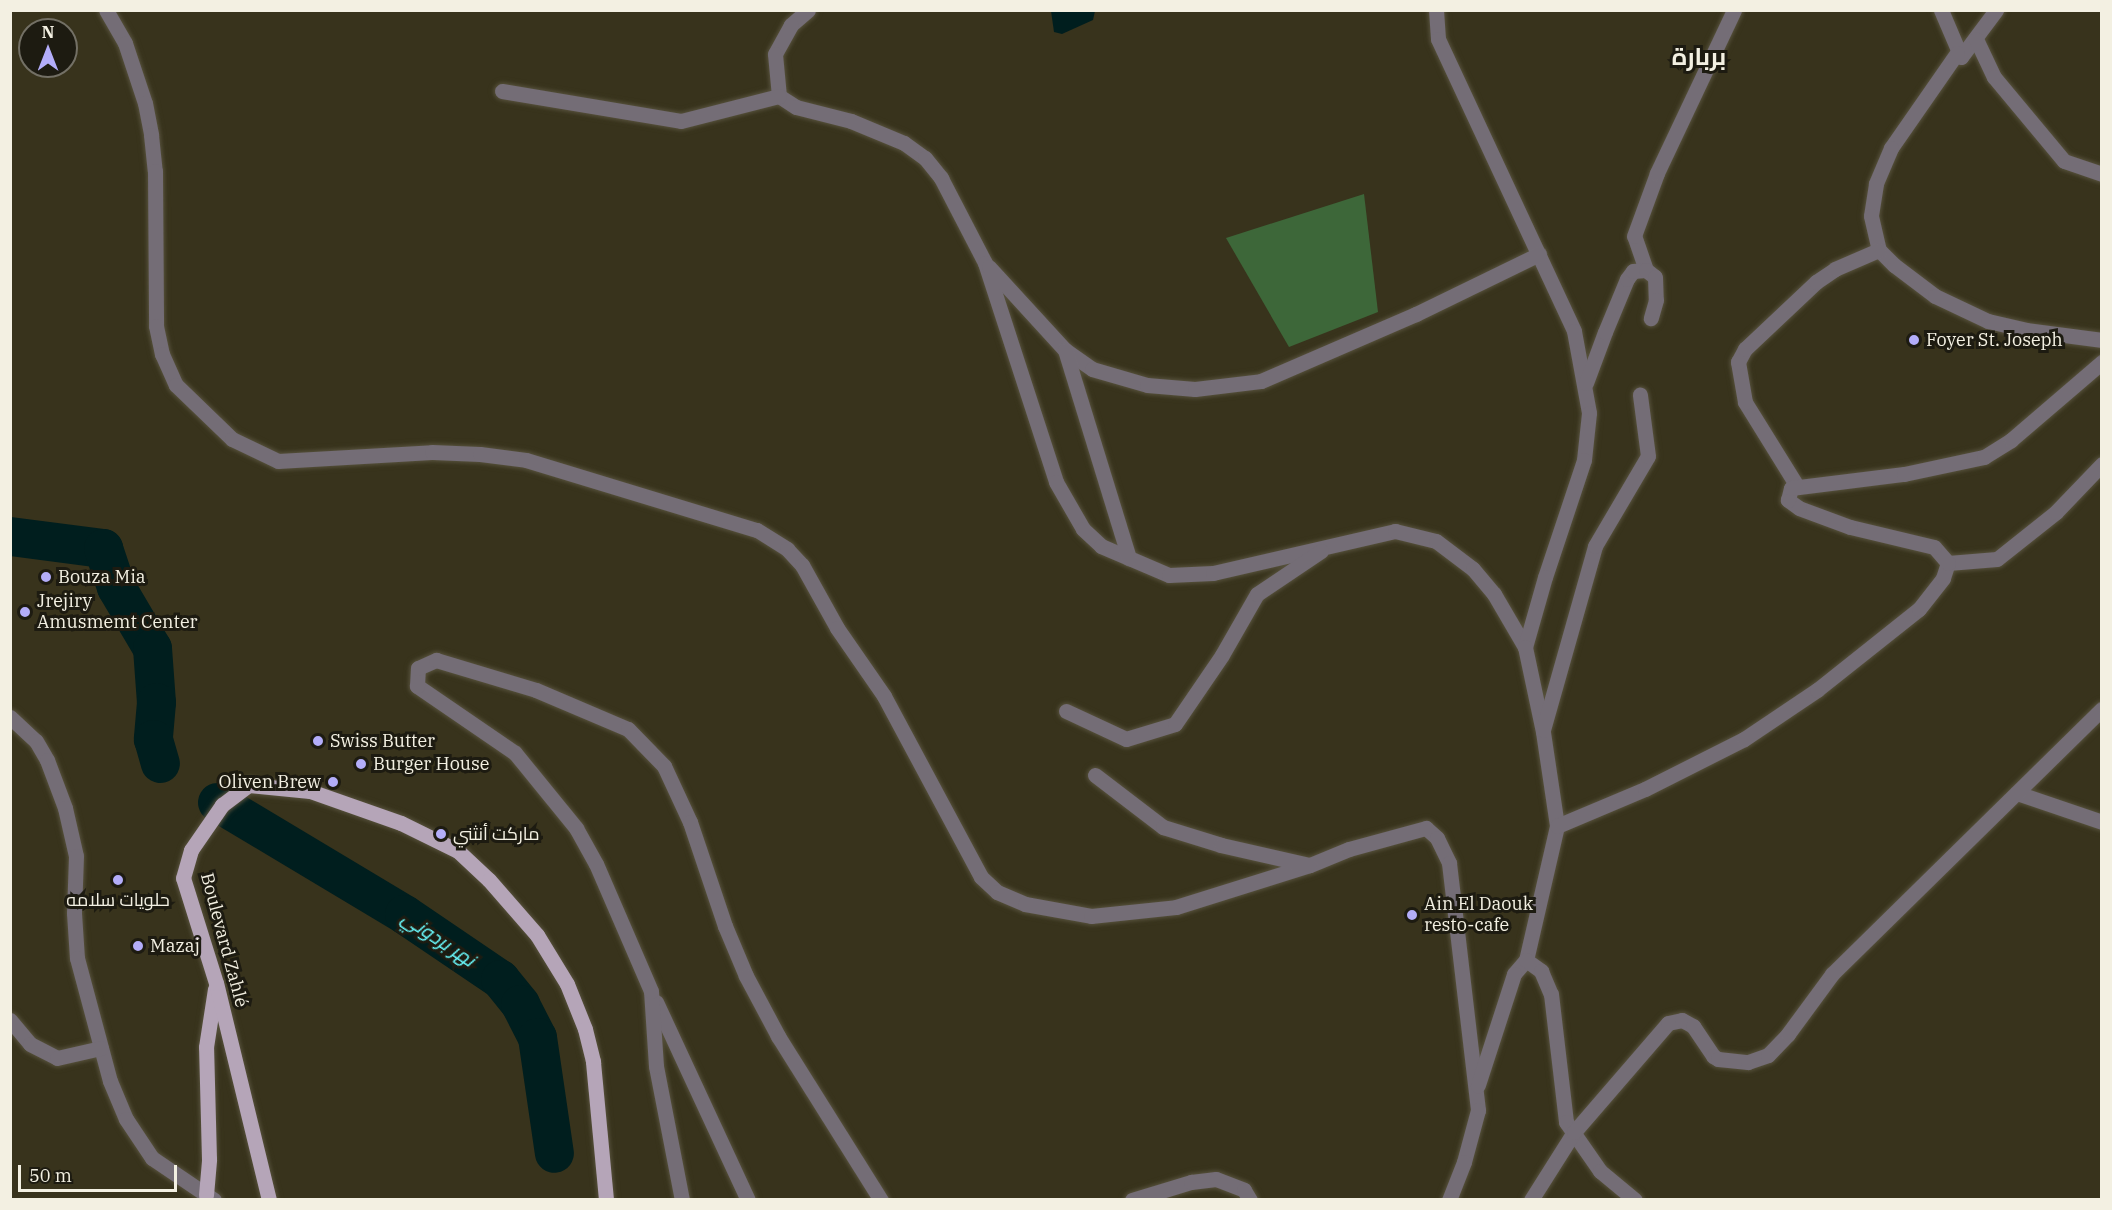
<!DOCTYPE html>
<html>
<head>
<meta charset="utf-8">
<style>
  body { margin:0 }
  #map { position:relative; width:2112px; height:1210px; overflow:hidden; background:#38331c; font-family:"IBM Plex Serif",Cairo,serif }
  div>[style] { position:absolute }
  .green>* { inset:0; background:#3d6739 }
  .water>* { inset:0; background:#001e1e }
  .river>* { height:39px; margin:-19.5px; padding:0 19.5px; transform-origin:19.5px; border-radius:19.5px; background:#001e1e }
  .roads { filter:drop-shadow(0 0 2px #56513c) drop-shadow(0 0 2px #56513c) }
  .minor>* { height:15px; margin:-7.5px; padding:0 7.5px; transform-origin:7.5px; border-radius:7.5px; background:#746d76 }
  .major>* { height:15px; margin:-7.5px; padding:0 7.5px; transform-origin:7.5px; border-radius:7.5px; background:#b5a5b8 }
  .dots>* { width:16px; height:16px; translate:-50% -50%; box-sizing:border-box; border:3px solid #1d1b11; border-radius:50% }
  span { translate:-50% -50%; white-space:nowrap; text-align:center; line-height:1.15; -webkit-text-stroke:6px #1d1b11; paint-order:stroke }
  .poi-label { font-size:18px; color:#f3f0e2 }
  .left { translate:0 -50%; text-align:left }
  .right { translate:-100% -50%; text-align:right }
  .street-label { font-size:18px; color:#f3f0e2 }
  .water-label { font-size:20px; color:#69fafd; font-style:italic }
  .district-label { font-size:24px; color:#f3f0e2; font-weight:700 }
  .frame { position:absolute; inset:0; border:12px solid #f3f0e2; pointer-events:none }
  .north { position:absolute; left:18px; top:18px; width:60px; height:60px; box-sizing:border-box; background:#1d1b11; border:2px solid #737065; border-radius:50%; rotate:0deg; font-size:16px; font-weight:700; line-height:24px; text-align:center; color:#f3f0e2 }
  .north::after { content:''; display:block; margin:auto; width:21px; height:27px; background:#b3adf9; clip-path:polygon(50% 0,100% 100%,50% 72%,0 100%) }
  .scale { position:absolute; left:18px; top:1165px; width:159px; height:27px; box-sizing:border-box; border:3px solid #f3f0e2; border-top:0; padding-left:8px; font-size:18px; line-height:21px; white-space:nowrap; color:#f3f0e2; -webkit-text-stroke:4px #1d1b11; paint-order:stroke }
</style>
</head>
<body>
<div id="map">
  <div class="green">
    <div style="clip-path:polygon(1364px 194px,1378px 312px,1289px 347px,1226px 238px)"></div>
  </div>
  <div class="water">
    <div style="clip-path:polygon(1051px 11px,1094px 10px,1095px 11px,1093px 20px,1062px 34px,1054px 32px)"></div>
  </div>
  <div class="river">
    <div style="left:10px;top:536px;width:94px;rotate:7.4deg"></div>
    <div style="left:103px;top:548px;width:41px;rotate:71.6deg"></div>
    <div style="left:116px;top:587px;width:71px;rotate:59.5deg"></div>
    <div style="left:152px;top:648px;width:54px;rotate:85.8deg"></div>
    <div style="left:156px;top:702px;width:37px;rotate:95deg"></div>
    <div style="left:153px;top:739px;width:25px;rotate:74deg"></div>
    <div style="left:217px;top:802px;width:218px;rotate:30.9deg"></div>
    <div style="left:404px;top:914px;width:116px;rotate:34.1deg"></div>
    <div style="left:500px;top:979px;width:32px;rotate:51deg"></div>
    <div style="left:520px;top:1004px;width:37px;rotate:63deg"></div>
    <div style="left:537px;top:1037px;width:117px;rotate:81.7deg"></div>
  </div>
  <div class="roads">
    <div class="minor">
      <div style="left:106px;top:10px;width:38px;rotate:60deg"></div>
      <div style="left:125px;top:43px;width:63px;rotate:71.6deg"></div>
      <div style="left:145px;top:103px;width:33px;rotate:79deg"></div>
      <div style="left:151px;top:135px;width:36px;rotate:84deg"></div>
      <div style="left:155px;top:171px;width:155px;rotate:89.6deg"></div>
      <div style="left:156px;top:326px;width:29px;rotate:78deg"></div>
      <div style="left:162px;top:354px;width:34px;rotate:66deg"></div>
      <div style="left:176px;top:385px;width:78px;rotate:44deg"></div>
      <div style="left:232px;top:439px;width:51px;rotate:25.6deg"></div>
      <div style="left:278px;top:461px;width:154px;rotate:-3.3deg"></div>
      <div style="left:432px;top:452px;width:48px;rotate:2.4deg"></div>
      <div style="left:480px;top:454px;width:46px;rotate:7.4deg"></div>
      <div style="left:526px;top:460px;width:241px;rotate:16.9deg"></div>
      <div style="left:757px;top:530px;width:36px;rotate:32deg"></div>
      <div style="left:787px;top:549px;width:22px;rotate:47deg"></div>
      <div style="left:802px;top:565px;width:72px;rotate:60.9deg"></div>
      <div style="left:837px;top:628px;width:83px;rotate:55.3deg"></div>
      <div style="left:884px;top:696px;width:205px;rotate:61.8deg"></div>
      <div style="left:981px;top:877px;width:22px;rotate:43deg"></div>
      <div style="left:997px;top:892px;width:30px;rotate:23deg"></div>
      <div style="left:1025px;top:904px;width:67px;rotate:10.3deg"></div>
      <div style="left:1091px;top:916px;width:85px;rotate:-6deg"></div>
      <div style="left:1176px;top:907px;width:140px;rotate:-17.4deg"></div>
      <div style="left:1310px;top:865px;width:42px;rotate:-22.3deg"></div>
      <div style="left:1349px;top:849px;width:80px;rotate:-15.3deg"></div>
      <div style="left:1426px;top:828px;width:15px;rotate:42deg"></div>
      <div style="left:1437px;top:838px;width:28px;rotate:64deg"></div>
      <div style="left:1449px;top:863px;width:249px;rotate:83.3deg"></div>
      <div style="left:1478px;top:1110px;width:54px;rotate:105.1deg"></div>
      <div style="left:1464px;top:1162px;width:41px;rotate:111.5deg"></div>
      <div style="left:808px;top:10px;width:23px;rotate:139deg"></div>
      <div style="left:791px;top:25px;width:33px;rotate:119deg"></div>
      <div style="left:775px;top:54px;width:42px;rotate:84.6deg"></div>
      <div style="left:779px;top:96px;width:20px;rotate:33deg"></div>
      <div style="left:796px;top:107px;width:57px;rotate:14.3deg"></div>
      <div style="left:851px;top:121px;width:57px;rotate:22.5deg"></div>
      <div style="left:904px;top:143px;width:26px;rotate:36deg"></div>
      <div style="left:925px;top:158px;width:26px;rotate:51deg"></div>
      <div style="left:941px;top:178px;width:96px;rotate:62.6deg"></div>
      <div style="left:985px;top:263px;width:230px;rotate:72deg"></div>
      <div style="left:1056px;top:482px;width:54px;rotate:60.1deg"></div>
      <div style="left:1083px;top:529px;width:25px;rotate:43deg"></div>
      <div style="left:1101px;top:546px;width:74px;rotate:23.1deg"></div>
      <div style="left:1169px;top:575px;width:44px;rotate:-2.6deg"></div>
      <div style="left:1213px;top:573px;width:187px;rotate:-13deg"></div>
      <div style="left:1395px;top:531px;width:42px;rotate:13.7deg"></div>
      <div style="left:1436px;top:541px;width:46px;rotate:37.1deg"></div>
      <div style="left:1473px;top:569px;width:33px;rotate:50deg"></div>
      <div style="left:1494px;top:594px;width:61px;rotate:59.7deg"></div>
      <div style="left:1436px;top:10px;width:29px;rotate:86deg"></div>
      <div style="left:1438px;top:39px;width:322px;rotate:65deg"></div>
      <div style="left:1574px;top:331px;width:83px;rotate:79.6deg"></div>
      <div style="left:1589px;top:413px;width:47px;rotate:96.1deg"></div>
      <div style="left:1584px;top:460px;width:123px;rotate:108.4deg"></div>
      <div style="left:1545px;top:577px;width:73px;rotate:105.9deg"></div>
      <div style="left:1525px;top:647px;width:87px;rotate:78deg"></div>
      <div style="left:1543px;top:732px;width:95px;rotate:81.5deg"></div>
      <div style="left:1557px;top:826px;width:138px;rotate:103deg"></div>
      <div style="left:1526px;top:960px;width:18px;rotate:131deg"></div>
      <div style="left:1514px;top:974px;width:117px;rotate:108deg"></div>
      <div style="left:1941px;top:10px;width:51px;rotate:66.9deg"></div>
      <div style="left:1961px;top:57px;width:59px;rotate:-53.3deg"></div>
      <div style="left:1976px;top:39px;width:42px;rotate:64.7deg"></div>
      <div style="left:1994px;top:77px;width:109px;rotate:50.2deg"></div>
      <div style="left:2064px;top:161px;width:40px;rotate:18.9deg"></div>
      <div style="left:1957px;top:53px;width:116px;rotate:124.8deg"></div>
      <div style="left:1891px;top:148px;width:39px;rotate:113deg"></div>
      <div style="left:1876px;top:184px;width:32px;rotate:99deg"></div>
      <div style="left:1871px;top:216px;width:35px;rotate:77deg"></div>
      <div style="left:1879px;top:250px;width:21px;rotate:45deg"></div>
      <div style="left:1894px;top:265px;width:51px;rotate:37.1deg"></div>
      <div style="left:1935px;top:296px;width:59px;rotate:25.3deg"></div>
      <div style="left:1988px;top:321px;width:39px;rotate:13deg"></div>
      <div style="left:2026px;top:330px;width:77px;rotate:7.5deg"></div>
      <div style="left:502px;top:91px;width:181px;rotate:9.5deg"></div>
      <div style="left:681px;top:121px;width:101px;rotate:-14.3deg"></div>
      <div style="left:989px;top:267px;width:113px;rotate:47.5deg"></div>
      <div style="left:1065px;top:350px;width:33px;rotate:35deg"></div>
      <div style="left:1092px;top:369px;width:57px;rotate:16.2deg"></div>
      <div style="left:1147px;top:385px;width:48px;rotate:4.8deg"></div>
      <div style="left:1195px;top:389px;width:66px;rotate:-6.9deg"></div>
      <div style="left:1261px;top:381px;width:169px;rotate:-23.4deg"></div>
      <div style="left:1416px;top:314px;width:137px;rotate:-26deg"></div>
      <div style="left:1646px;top:270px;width:36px;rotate:-109deg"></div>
      <div style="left:1634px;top:236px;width:67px;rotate:-69.9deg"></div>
      <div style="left:1657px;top:173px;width:180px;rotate:-64.7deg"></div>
      <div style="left:1065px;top:350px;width:218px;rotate:72.9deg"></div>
      <div style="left:1586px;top:383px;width:54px;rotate:-69.6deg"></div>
      <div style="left:1605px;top:332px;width:57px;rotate:-67.5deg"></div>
      <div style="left:1627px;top:279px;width:10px;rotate:-53deg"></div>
      <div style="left:1633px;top:271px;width:13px;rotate:-4deg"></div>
      <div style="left:1646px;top:270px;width:11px;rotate:38deg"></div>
      <div style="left:1655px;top:277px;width:23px;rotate:88deg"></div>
      <div style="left:1656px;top:300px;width:19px;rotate:106deg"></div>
      <div style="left:1797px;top:486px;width:99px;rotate:-121.8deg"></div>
      <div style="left:1745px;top:402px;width:41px;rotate:-99.9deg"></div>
      <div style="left:1738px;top:362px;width:15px;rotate:-62deg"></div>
      <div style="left:1745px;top:349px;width:98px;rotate:-43.3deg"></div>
      <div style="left:1816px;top:282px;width:23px;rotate:-34deg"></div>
      <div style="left:1835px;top:269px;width:48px;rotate:-23.4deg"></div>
      <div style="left:1948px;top:563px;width:49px;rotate:-4.7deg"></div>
      <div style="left:1997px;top:559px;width:75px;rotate:-38.5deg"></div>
      <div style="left:2056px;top:512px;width:66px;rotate:-46.2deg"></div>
      <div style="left:1066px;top:711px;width:66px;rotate:25deg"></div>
      <div style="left:1126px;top:739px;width:51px;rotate:-17deg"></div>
      <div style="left:1175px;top:724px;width:83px;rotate:-55.7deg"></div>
      <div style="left:1222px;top:655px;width:70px;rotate:-60.2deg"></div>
      <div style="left:1257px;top:594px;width:77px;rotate:-33.9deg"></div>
      <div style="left:10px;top:717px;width:35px;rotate:43deg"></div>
      <div style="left:36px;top:741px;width:22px;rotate:60deg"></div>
      <div style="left:47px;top:760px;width:51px;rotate:69.4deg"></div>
      <div style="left:65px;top:808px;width:49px;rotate:77.1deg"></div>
      <div style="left:76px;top:856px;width:57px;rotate:92deg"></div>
      <div style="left:74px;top:913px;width:45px;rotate:86.2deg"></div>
      <div style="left:77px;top:958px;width:127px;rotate:75deg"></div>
      <div style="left:110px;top:1081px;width:41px;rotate:67.2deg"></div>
      <div style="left:126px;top:1119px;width:47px;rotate:56.3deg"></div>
      <div style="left:152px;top:1158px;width:75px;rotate:34.1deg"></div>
      <div style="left:1543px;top:730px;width:191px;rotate:-74.2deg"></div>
      <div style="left:1595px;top:546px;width:104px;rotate:-59.5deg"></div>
      <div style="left:1648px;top:456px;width:62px;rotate:-97.5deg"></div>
      <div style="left:1095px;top:775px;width:86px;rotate:37.4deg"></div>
      <div style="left:1163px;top:827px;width:61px;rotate:17.2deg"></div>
      <div style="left:1221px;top:845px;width:90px;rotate:12.8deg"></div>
      <div style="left:2017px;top:793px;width:90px;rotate:18.8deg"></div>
      <div style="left:1557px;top:826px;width:95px;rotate:-22.8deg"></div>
      <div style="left:1645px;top:789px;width:111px;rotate:-26.8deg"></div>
      <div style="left:1744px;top:739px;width:88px;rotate:-33.9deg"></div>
      <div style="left:1817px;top:690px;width:130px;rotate:-38.5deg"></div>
      <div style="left:1919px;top:609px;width:39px;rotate:-52deg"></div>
      <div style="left:1943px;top:578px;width:16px;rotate:-72deg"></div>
      <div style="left:1948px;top:563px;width:21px;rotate:-131deg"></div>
      <div style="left:1934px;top:547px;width:86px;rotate:-166.6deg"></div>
      <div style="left:1850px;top:527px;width:54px;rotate:-159.6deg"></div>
      <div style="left:1799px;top:508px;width:14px;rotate:-144deg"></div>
      <div style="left:1788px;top:500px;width:12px;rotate:-76deg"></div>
      <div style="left:1791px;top:488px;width:114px;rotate:-7.1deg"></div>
      <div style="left:1904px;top:474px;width:82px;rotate:-12deg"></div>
      <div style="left:1984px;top:457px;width:32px;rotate:-32deg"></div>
      <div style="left:2011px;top:440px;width:120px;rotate:-40.6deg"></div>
      <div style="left:1526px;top:960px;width:19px;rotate:36deg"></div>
      <div style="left:1541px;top:971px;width:25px;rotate:67deg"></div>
      <div style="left:1551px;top:994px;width:129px;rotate:83.3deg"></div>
      <div style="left:1566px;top:1122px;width:60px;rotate:55.2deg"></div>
      <div style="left:1600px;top:1171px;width:45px;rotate:39.6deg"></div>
      <div style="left:656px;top:1002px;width:218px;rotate:65.1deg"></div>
      <div style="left:10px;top:1020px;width:31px;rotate:50deg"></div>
      <div style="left:30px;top:1044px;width:30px;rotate:27deg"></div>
      <div style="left:57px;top:1058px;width:45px;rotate:-12.8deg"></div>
      <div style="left:682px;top:1200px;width:136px;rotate:-101deg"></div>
      <div style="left:656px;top:1066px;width:75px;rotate:-93.8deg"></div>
      <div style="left:651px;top:991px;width:138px;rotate:-113.4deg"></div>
      <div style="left:596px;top:864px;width:41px;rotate:-119.1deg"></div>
      <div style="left:576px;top:828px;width:97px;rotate:-129.1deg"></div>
      <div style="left:515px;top:753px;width:119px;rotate:-145.6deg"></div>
      <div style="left:417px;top:686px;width:18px;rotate:-87deg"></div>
      <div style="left:418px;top:668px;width:20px;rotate:-24deg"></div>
      <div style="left:436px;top:660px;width:104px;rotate:16.7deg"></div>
      <div style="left:536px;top:690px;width:100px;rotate:23deg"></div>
      <div style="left:628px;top:729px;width:52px;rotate:45.8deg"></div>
      <div style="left:664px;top:766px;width:62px;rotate:65.1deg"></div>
      <div style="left:690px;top:822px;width:110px;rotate:71.4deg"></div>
      <div style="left:725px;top:926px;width:54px;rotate:67.2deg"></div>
      <div style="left:746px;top:976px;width:68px;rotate:61.9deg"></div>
      <div style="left:778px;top:1036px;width:194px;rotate:57.9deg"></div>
      <div style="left:1132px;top:1200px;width:62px;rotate:-17deg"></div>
      <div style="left:1191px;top:1182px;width:25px;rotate:-7deg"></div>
      <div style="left:1216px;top:1179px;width:30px;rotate:21deg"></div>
      <div style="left:1244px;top:1190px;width:12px;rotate:59deg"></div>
      <div style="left:1531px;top:1200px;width:80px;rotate:-57.7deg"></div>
      <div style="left:1574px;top:1132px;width:144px;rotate:-49.2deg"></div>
      <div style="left:1668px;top:1023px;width:14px;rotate:-12deg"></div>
      <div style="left:1682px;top:1020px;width:13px;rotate:29deg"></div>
      <div style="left:1693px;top:1026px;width:36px;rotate:56deg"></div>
      <div style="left:1713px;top:1056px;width:6px;rotate:31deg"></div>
      <div style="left:1718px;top:1059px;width:30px;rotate:6deg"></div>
      <div style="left:1748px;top:1062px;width:21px;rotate:-19deg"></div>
      <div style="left:1768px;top:1055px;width:29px;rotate:-46deg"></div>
      <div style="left:1788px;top:1034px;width:74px;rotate:-53.7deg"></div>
      <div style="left:1832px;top:974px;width:378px;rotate:-44.5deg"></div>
    </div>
    <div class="major">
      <div style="left:206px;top:1195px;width:36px;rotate:-85deg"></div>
      <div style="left:209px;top:1159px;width:112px;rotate:-91.5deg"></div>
      <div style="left:206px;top:1047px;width:59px;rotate:-81.2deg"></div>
      <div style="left:269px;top:1200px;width:223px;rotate:-103.7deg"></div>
      <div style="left:216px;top:983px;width:110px;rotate:-107.4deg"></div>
      <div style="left:183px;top:878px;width:29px;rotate:-74deg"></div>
      <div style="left:191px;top:850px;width:55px;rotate:-55.4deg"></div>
      <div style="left:222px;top:805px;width:34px;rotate:-37deg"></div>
      <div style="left:249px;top:785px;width:61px;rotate:5.6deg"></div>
      <div style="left:310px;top:791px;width:96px;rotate:19.4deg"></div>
      <div style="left:401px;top:823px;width:64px;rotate:26.2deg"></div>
      <div style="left:458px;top:851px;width:42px;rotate:43.1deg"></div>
      <div style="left:489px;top:880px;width:73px;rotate:48.9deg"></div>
      <div style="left:537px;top:935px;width:57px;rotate:58.5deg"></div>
      <div style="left:567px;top:984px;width:48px;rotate:68.2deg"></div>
      <div style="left:585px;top:1029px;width:34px;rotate:76deg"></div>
      <div style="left:593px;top:1062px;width:139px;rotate:84.6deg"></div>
    </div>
  </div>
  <div class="dots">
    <div style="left:1914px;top:340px;background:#b3adf9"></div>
    <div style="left:46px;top:577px;background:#b3adf9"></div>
    <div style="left:25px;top:612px;background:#b3adf9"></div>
    <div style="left:318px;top:741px;background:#b3adf9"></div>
    <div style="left:361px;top:764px;background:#b3adf9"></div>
    <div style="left:333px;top:782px;background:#b3adf9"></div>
    <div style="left:441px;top:834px;background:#b3adf9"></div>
    <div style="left:118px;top:880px;background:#b3adf9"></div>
    <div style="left:1412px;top:915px;background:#b3adf9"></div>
    <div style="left:138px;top:946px;background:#b3adf9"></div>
  </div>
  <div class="poi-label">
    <span class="left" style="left:1926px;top:340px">Foyer St. Joseph</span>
    <span class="left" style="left:58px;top:577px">Bouza Mia</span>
    <span class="left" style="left:37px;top:612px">Jrejiry<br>Amusmemt Center</span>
    <span class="left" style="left:330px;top:741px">Swiss Butter</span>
    <span class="left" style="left:373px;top:764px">Burger House</span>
    <span class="right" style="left:321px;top:782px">Oliven Brew</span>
    <span class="left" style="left:453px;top:834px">ماركت أنثني</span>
    <span style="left:118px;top:900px">حلويات سلامه</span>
    <span class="left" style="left:1424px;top:915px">Ain El Daouk<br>resto-cafe</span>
    <span class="left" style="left:150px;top:946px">Mazaj</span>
  </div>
  <div class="street-label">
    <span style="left:224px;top:940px;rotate:75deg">Boulevard Zahlé</span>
  </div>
  <div class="water-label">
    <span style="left:439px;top:938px;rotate:34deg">نهر بردوني</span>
  </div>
  <div class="district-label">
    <span style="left:1699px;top:57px">بربارة</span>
  </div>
  <div class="frame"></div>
  <div class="north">N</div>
  <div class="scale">50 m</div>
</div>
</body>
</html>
